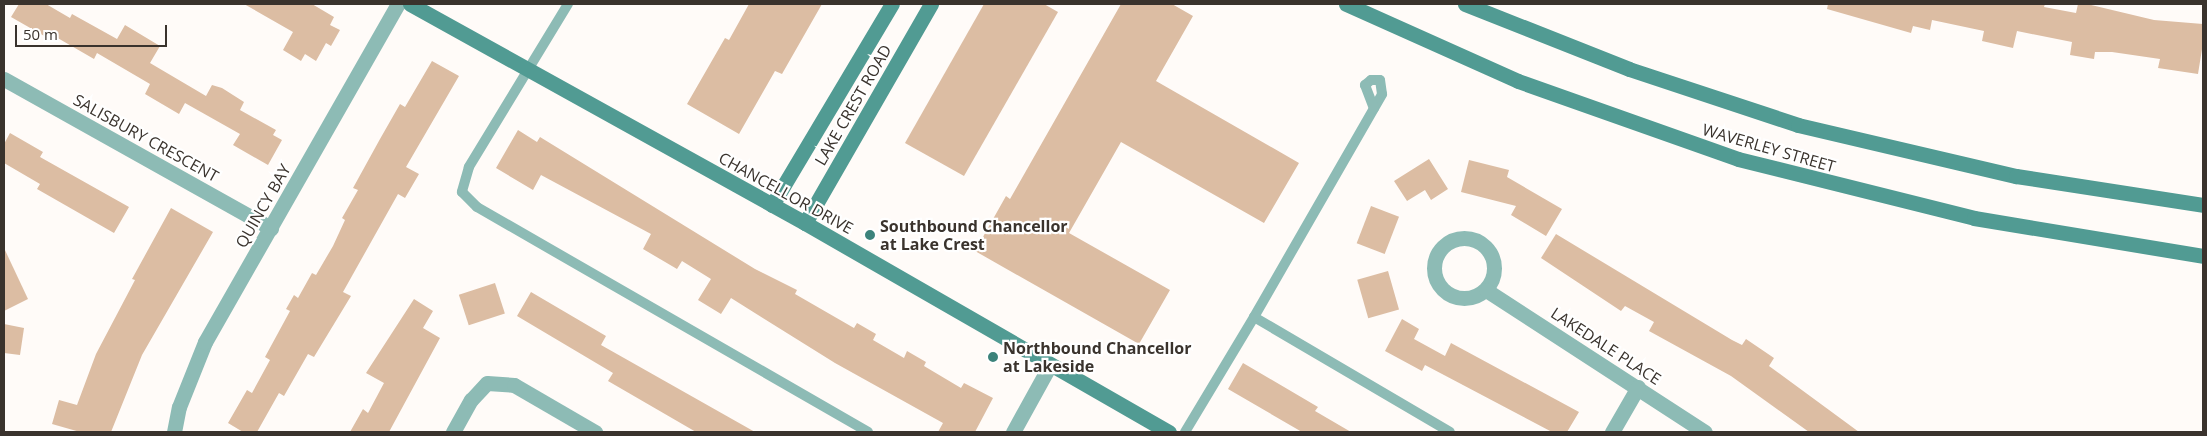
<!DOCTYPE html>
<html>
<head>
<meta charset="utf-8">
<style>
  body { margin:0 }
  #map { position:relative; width:2207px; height:436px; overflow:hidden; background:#fffbf8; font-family:"Open Sans",sans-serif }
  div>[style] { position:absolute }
  .building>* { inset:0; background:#dcbda3; transform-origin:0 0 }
  .lane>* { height:10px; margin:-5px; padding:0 5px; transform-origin:5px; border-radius:5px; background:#8dbbb5 }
  .street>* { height:15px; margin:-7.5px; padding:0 7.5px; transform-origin:7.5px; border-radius:7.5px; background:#8dbbb5 }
  .street>.ring { margin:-7.5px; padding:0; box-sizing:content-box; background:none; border:15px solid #8dbbb5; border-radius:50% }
  .secondary>* { height:15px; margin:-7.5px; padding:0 7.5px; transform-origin:7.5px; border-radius:7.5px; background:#519b93 }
  .dots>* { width:14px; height:14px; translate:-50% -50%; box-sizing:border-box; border:2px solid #fff; border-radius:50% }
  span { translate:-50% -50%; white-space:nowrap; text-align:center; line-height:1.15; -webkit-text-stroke:4.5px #fff; paint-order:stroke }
  .street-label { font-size:16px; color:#3a332d }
  .poi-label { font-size:16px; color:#3a332d; font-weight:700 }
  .left { translate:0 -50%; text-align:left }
  .frame { position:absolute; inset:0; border:5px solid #3a332d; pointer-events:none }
  .scale { position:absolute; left:15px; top:25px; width:152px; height:22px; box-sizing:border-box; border:2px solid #3a332d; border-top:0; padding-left:6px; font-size:15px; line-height:18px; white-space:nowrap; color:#3a332d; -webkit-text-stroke:4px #fff; paint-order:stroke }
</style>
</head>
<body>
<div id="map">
  <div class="building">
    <div style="clip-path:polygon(19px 4px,46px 4px,70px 18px,72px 14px,117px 39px,125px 25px,160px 46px,150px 63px,206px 96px,212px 85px,222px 88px,244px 102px,240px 110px,276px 130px,273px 135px,282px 140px,268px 165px,233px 145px,240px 134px,185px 103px,179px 114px,145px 94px,150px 84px,97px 53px,94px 59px,49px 33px,46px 37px,11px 17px)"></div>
    <div style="clip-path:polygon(244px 4px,312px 4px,334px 17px,330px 25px,340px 30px,331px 46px,326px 43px,316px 61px,305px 54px,301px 61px,283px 50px,293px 32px)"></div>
    <div style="clip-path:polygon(749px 4px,822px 4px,782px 74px,775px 71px,739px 134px,687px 104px,725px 38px,729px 40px)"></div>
    <div style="clip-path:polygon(984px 4px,1044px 4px,1058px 12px,964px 176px,905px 143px)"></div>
    <div style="clip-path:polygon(1121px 4px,1172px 4px,1193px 16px,1156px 81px,1299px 163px,1264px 223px,1121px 142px,1069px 233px,1170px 290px,1139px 344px,975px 251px,1006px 196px,1010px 199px)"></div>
    <div style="clip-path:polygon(1828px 4px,2045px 4px,2044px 7px,2076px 13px,2078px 4px,2087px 4px,2154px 20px,2203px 24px,2203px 43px,2198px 74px,2158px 68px,2160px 59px,2112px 52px,2095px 52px,2094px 59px,2070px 55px,2072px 42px,2017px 31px,2013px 48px,1982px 41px,1984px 31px,1932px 20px,1930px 30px,1913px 26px,1911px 33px,1827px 9px)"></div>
    <div style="clip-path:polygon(432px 61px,459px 76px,406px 167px,419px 174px,405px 198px,398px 194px,343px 292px,351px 296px,314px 357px,308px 354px,284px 396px,279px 393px,257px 432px,243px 432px,228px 423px,247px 390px,252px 393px,270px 360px,265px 357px,290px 311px,286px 309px,294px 295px,298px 298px,312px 273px,316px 275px,333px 246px,345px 220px,342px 218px,358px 190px,353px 188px,380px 139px,400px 104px,405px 107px)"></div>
    <div style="clip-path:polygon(518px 130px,537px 142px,540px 137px,755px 269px,797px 290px,795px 294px,854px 328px,857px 323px,876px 334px,873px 340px,904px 358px,907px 351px,926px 362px,924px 366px,961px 388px,964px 383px,993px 398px,975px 432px,938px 432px,943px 423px,835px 363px,731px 298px,721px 314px,698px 300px,711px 279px,682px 261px,677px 269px,643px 249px,651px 234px,541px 175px,533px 190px,496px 168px)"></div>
    <div style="clip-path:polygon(10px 133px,43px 152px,40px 157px,129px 207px,114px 233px,37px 189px,40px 184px,4px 163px,4px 144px)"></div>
    <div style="clip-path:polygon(1429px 159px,1448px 189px,1431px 200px,1425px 190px,1407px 201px,1394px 181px)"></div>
    <div style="clip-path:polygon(1469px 160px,1509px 170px,1507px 177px,1562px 209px,1546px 236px,1511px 215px,1516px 206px,1461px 192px)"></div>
    <div style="left:1371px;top:206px;width:30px;height:40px;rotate:21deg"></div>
    <div style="clip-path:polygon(171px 208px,213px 232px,142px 355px,111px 432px,80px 432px,52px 424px,59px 400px,77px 405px,96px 354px,135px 280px,132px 279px)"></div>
    <div style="clip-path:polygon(1556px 234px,1732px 340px,1742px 345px,1746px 339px,1774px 358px,1769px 366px,1859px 432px,1809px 432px,1731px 376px,1649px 331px,1654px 322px,1625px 306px,1621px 311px,1541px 258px)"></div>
    <div style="clip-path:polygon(4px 248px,28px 299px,4px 311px)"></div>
    <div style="left:1388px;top:271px;width:40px;height:32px;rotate:74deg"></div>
    <div style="left:495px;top:283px;width:32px;height:38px;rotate:72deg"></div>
    <div style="clip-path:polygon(531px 292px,606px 336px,601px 345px,755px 432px,696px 432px,608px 381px,613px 373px,517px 316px)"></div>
    <div style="clip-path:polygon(414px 299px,433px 311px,423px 328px,440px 338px,389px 432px,350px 432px,363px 409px,368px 413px,384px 383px,366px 373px)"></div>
    <div style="clip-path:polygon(1402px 319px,1419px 329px,1414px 339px,1445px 356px,1451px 343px,1579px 412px,1567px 432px,1552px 432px,1425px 365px,1422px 371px,1385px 351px)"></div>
    <div style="clip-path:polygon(4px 324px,24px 328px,20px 355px,4px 353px)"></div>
    <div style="clip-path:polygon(1243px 363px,1318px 407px,1315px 411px,1351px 432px,1302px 432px,1228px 389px)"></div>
  </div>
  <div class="lane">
    <div style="left:568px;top:4px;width:191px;rotate:121.3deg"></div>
    <div style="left:469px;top:167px;width:26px;rotate:106deg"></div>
    <div style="left:462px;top:192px;width:21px;rotate:45deg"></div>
    <div style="left:477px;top:207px;width:451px;rotate:29.9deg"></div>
    <div style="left:1254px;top:317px;width:227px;rotate:30.4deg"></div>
    <div style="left:1185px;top:432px;width:134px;rotate:-59deg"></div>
    <div style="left:1254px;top:317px;width:257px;rotate:-60.1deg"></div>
    <div style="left:1382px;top:94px;width:14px;rotate:-98deg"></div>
    <div style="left:1380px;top:80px;width:9px;rotate:180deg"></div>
    <div style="left:1371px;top:80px;width:8px;rotate:140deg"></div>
    <div style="left:1365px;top:85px;width:25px;rotate:69deg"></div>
  </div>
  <div class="street">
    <div style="left:4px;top:79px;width:306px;rotate:29.2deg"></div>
    <div class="ring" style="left:1434px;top:238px;width:45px;height:45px"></div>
    <div style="left:1486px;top:290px;width:261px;rotate:33deg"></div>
    <div style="left:174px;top:432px;width:25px;rotate:-79deg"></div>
    <div style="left:179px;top:407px;width:70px;rotate:-68.2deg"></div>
    <div style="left:205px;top:342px;width:389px;rotate:-60.3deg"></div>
    <div style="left:453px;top:432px;width:37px;rotate:-61deg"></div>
    <div style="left:471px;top:400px;width:23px;rotate:-47deg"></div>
    <div style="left:487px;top:383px;width:27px;rotate:4deg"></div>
    <div style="left:514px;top:385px;width:94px;rotate:30.1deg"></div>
    <div style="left:1013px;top:432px;width:77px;rotate:-61.1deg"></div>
    <div style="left:1612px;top:432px;width:52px;rotate:-60deg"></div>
  </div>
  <div class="secondary">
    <div style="left:410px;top:4px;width:452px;rotate:29deg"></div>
    <div style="left:805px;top:223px;width:420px;rotate:29.9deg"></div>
    <div style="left:1346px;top:4px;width:188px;rotate:24.1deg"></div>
    <div style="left:1518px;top:81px;width:233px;rotate:19.5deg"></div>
    <div style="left:1738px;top:159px;width:243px;rotate:14deg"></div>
    <div style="left:1974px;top:218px;width:232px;rotate:9.4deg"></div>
    <div style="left:1465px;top:4px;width:176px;rotate:21.6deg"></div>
    <div style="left:1629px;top:69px;width:178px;rotate:18.3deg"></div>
    <div style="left:1798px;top:125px;width:224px;rotate:13.2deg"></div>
    <div style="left:2016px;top:176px;width:189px;rotate:8.8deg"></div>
    <div style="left:772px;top:205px;width:234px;rotate:-59.2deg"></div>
    <div style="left:805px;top:223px;width:253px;rotate:-60.1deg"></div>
  </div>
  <div class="dots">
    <div style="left:870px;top:235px;background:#3c837b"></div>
    <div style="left:993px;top:357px;background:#3c837b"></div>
  </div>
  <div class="street-label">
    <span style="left:853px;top:105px;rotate:-60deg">LAKE CREST ROAD</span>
    <span style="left:146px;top:138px;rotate:29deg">SALISBURY CRESCENT</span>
    <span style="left:1769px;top:148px;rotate:16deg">WAVERLEY STREET</span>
    <span style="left:786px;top:193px;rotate:29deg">CHANCELLOR DRIVE</span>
    <span style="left:263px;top:206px;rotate:-60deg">QUINCY BAY</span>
    <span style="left:1606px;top:346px;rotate:33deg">LAKEDALE PLACE</span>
  </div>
  <div class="poi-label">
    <span class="left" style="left:880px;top:235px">Southbound Chancellor<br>at Lake Crest</span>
    <span class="left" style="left:1003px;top:357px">Northbound Chancellor<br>at Lakeside</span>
  </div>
  <div class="frame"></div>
  <div class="scale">50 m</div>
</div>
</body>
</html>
